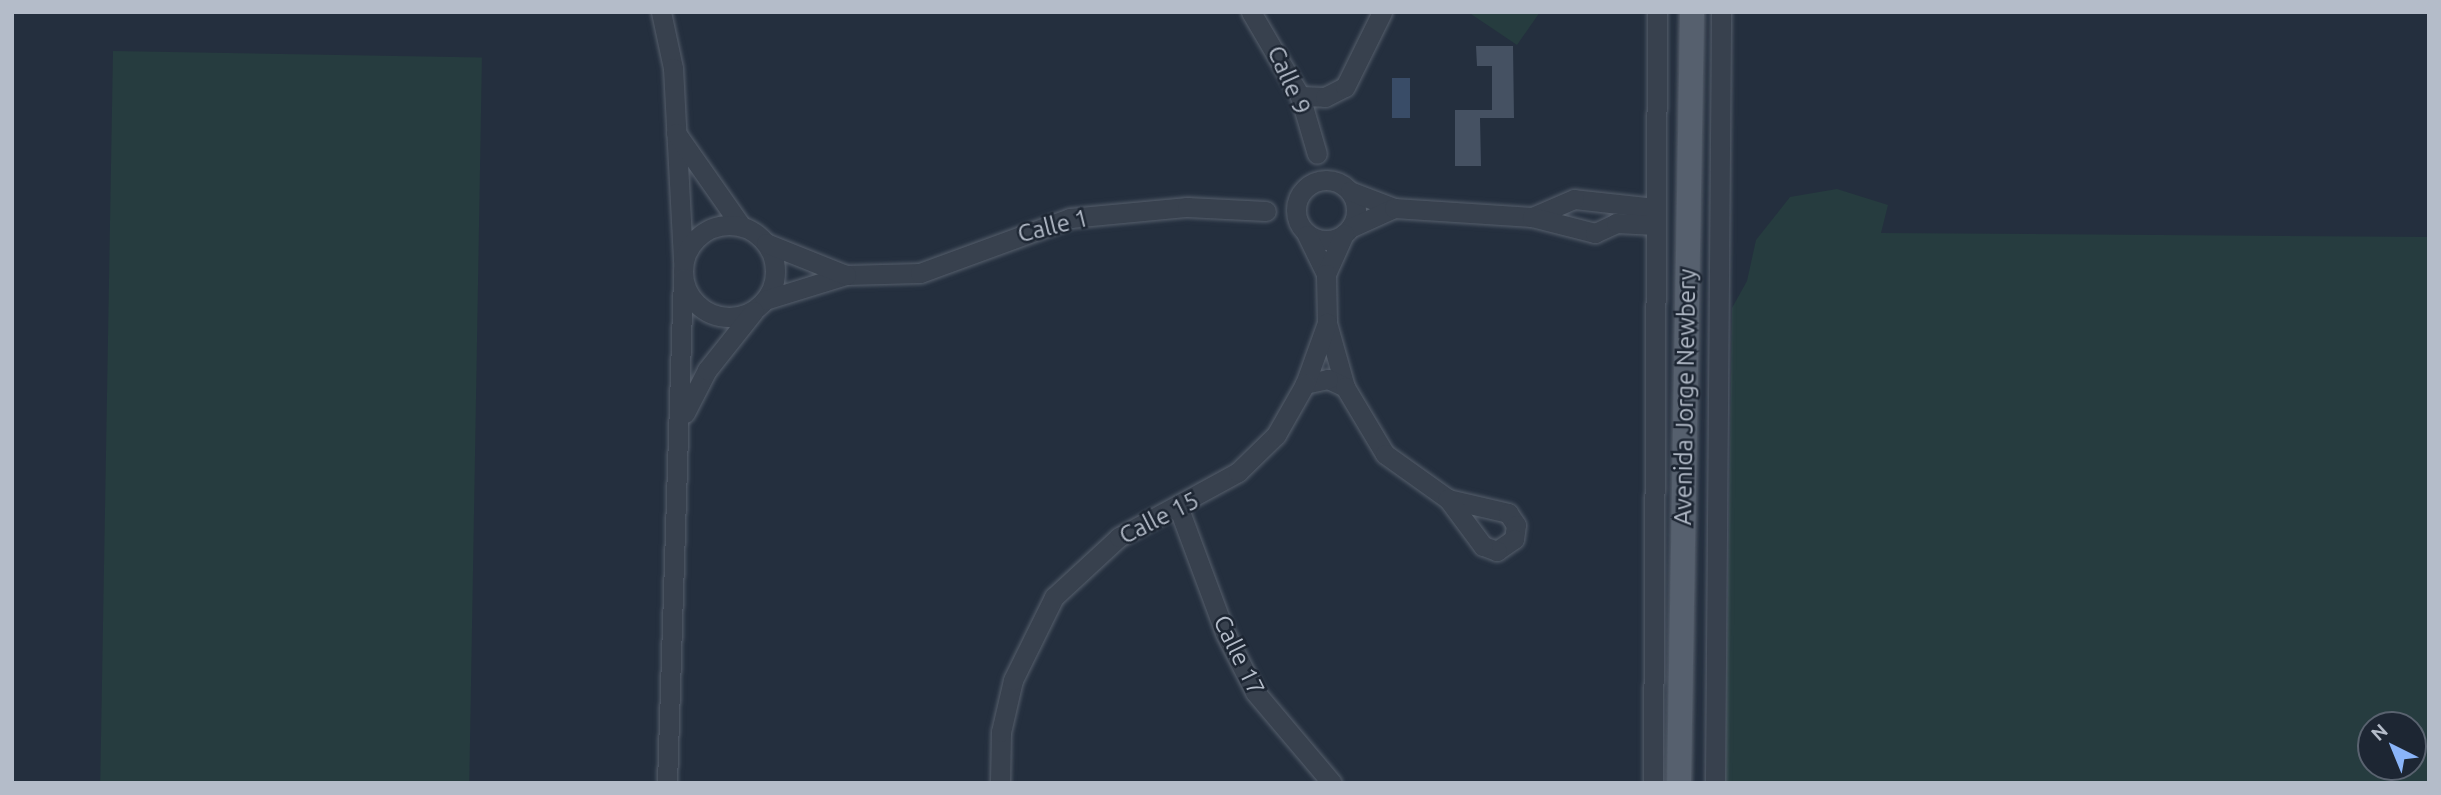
<!DOCTYPE html>
<html>
<head>
<meta charset="utf-8">
<style>
  body { margin:0 }
  #map { position:relative; width:2441px; height:795px; overflow:hidden; background:#242f3e; font-family:Ubuntu,sans-serif }
  div>[style] { position:absolute }
  .green>* { inset:0; background:#263c3f; transform-origin:0 0 }
  .water>* { inset:0; background:#394c67; transform-origin:0 0 }
  .building>* { inset:0; background:#455162 }
  .roads { filter:drop-shadow(0 0 2px #565f6c) drop-shadow(0 0 2px #565f6c) }
  .minor>* { height:19px; margin:-9.5px; padding:0 9.5px; transform-origin:9.5px; border-radius:9.5px; background:#38414e }
  .minor>.ring { margin:-9.5px; padding:0; box-sizing:content-box; background:none; border:19px solid #38414e; border-radius:50% }
  .major>* { height:24px; margin:-12px; padding:0 12px; transform-origin:12px; border-radius:12px; background:#56606e }
  span { translate:-50% -50%; white-space:nowrap; text-align:center; line-height:1.15; -webkit-text-stroke:5px #1d2633; paint-order:stroke }
  .street-label { font-size:24px; color:#b4bcc9 }
  .frame { position:absolute; inset:0; border:14px solid #b4bcc9; pointer-events:none }
  .north { position:absolute; left:2357px; top:711px; width:70px; height:70px; box-sizing:border-box; background:#1d2633; border:2px solid #59626f; border-radius:50%; rotate:317deg; font-size:19px; font-weight:700; line-height:28px; text-align:center; color:#b4bcc9 }
  .north::after { content:''; display:block; margin:auto; width:24px; height:32px; background:#8ab4f8; clip-path:polygon(50% 0,100% 100%,50% 72%,0 100%) }
</style>
</head>
<body>
<div id="map">
  <div class="green">
    <div style="clip-path:polygon(1468px 12px,1540px 12px,1517px 45px)"></div>
    <div style="left:113px;top:51px;width:369px;height:731px;rotate:1deg"></div>
    <div style="clip-path:polygon(evenodd,1837px 189px,1888px 205px,1881px 233px,2429px 237px,2429px 783px,1725px 783px,1732px 308px,1747px 281px,1756px 240px,1790px 197px,1837px 189px,2371px 725px,2413px 725px,2413px 767px,2371px 767px,2371px 725px)"></div>
  </div>
  <div class="water">
    <div style="left:1392px;top:78px;width:18px;height:40px"></div>
  </div>
  <div class="building">
    <div style="clip-path:polygon(1476px 46px,1513px 46px,1514px 118px,1480px 118px,1481px 166px,1455px 166px,1455px 110px,1492px 110px,1492px 66px,1477px 66px)"></div>
  </div>
  <div class="roads">
    <div class="minor">
      <div style="left:661px;top:12px;width:57px;rotate:77.9deg"></div>
      <div style="left:673px;top:68px;width:194px;rotate:87deg"></div>
      <div style="left:1251px;top:12px;width:97px;rotate:59.7deg"></div>
      <div style="left:1300px;top:96px;width:60px;rotate:73.7deg"></div>
      <div style="left:1300px;top:96px;width:25px;rotate:2deg"></div>
      <div style="left:1325px;top:97px;width:22px;rotate:-27deg"></div>
      <div style="left:1345px;top:87px;width:84px;rotate:-63.7deg"></div>
      <div style="left:676px;top:133px;width:113px;rotate:55deg"></div>
      <div class="ring" style="left:1296px;top:180px;width:41px;height:41px"></div>
      <div style="left:1350px;top:191px;width:47px;rotate:21.1deg"></div>
      <div style="left:1394px;top:208px;width:48px;rotate:155.6deg"></div>
      <div style="left:1394px;top:208px;width:138px;rotate:3.7deg"></div>
      <div style="left:1655px;top:208px;width:81px;rotate:-173.7deg"></div>
      <div style="left:1574px;top:199px;width:46px;rotate:156.8deg"></div>
      <div style="left:1532px;top:217px;width:65px;rotate:14.3deg"></div>
      <div style="left:1595px;top:233px;width:23px;rotate:-25deg"></div>
      <div style="left:1616px;top:223px;width:40px;rotate:2.9deg"></div>
      <div class="ring" style="left:683px;top:225px;width:73px;height:73px"></div>
      <div style="left:1307px;top:235px;width:43px;rotate:64deg"></div>
      <div style="left:1326px;top:274px;width:44px;rotate:-65.8deg"></div>
      <div style="left:1326px;top:274px;width:49px;rotate:88.8deg"></div>
      <div style="left:1327px;top:323px;width:66px;rotate:74.3deg"></div>
      <div style="left:1345px;top:387px;width:19px;rotate:-155deg"></div>
      <div style="left:1328px;top:379px;width:24px;rotate:168deg"></div>
      <div style="left:1305px;top:384px;width:65px;rotate:-70.2deg"></div>
      <div style="left:846px;top:275px;width:74px;rotate:-1.5deg"></div>
      <div style="left:920px;top:273px;width:160px;rotate:-20.1deg"></div>
      <div style="left:1070px;top:218px;width:118px;rotate:-5.4deg"></div>
      <div style="left:1187px;top:207px;width:79px;rotate:2.9deg"></div>
      <div style="left:765px;top:300px;width:85px;rotate:-17.2deg"></div>
      <div style="left:846px;top:275px;width:86px;rotate:-158.2deg"></div>
      <div style="left:1345px;top:387px;width:78px;rotate:59.2deg"></div>
      <div style="left:1385px;top:454px;width:77px;rotate:35.5deg"></div>
      <div style="left:685px;top:413px;width:48px;rotate:-62.9deg"></div>
      <div style="left:707px;top:370px;width:75px;rotate:-51.5deg"></div>
      <div style="left:1448px;top:499px;width:62px;rotate:13.1deg"></div>
      <div style="left:1508px;top:513px;width:14px;rotate:56deg"></div>
      <div style="left:1516px;top:525px;width:14px;rotate:98deg"></div>
      <div style="left:1514px;top:539px;width:21px;rotate:145deg"></div>
      <div style="left:1497px;top:551px;width:15px;rotate:-160deg"></div>
      <div style="left:1483px;top:546px;width:59px;rotate:-126.7deg"></div>
      <div style="left:1179px;top:509px;width:132px;rotate:69.6deg"></div>
      <div style="left:1225px;top:633px;width:66px;rotate:63deg"></div>
      <div style="left:1255px;top:692px;width:119px;rotate:49.8deg"></div>
      <div style="left:667px;top:783px;width:505px;rotate:-88.19deg"></div>
      <div style="left:1000px;top:783px;width:51px;rotate:-88.9deg"></div>
      <div style="left:1001px;top:732px;width:53px;rotate:-77deg"></div>
      <div style="left:1013px;top:680px;width:93px;rotate:-63.7deg"></div>
      <div style="left:1054px;top:597px;width:88px;rotate:-42.7deg"></div>
      <div style="left:1119px;top:537px;width:136px;rotate:-28.6deg"></div>
      <div style="left:1238px;top:472px;width:53px;rotate:-44.2deg"></div>
      <div style="left:1276px;top:435px;width:59px;rotate:-60.4deg"></div>
      <div style="left:1653px;top:783px;width:771px;rotate:-89.7deg"></div>
      <div style="left:1715px;top:783px;width:771px;rotate:-89.55deg"></div>
    </div>
    <div class="major">
      <div style="left:1679px;top:783px;width:771px;rotate:-89.03deg"></div>
    </div>
  </div>
  <div class="street-label">
    <span style="left:1289px;top:80px;rotate:66deg">Calle 9</span>
    <span style="left:1053px;top:226px;rotate:-14deg">Calle 1</span>
    <span style="left:1685px;top:397px;rotate:-89deg">Avenida Jorge Newbery</span>
    <span style="left:1159px;top:518px;rotate:-27deg">Calle 15</span>
    <span style="left:1239px;top:655px;rotate:64deg">Calle 17</span>
  </div>
  <div class="frame"></div>
  <div class="north">N</div>
</div>
</body>
</html>
